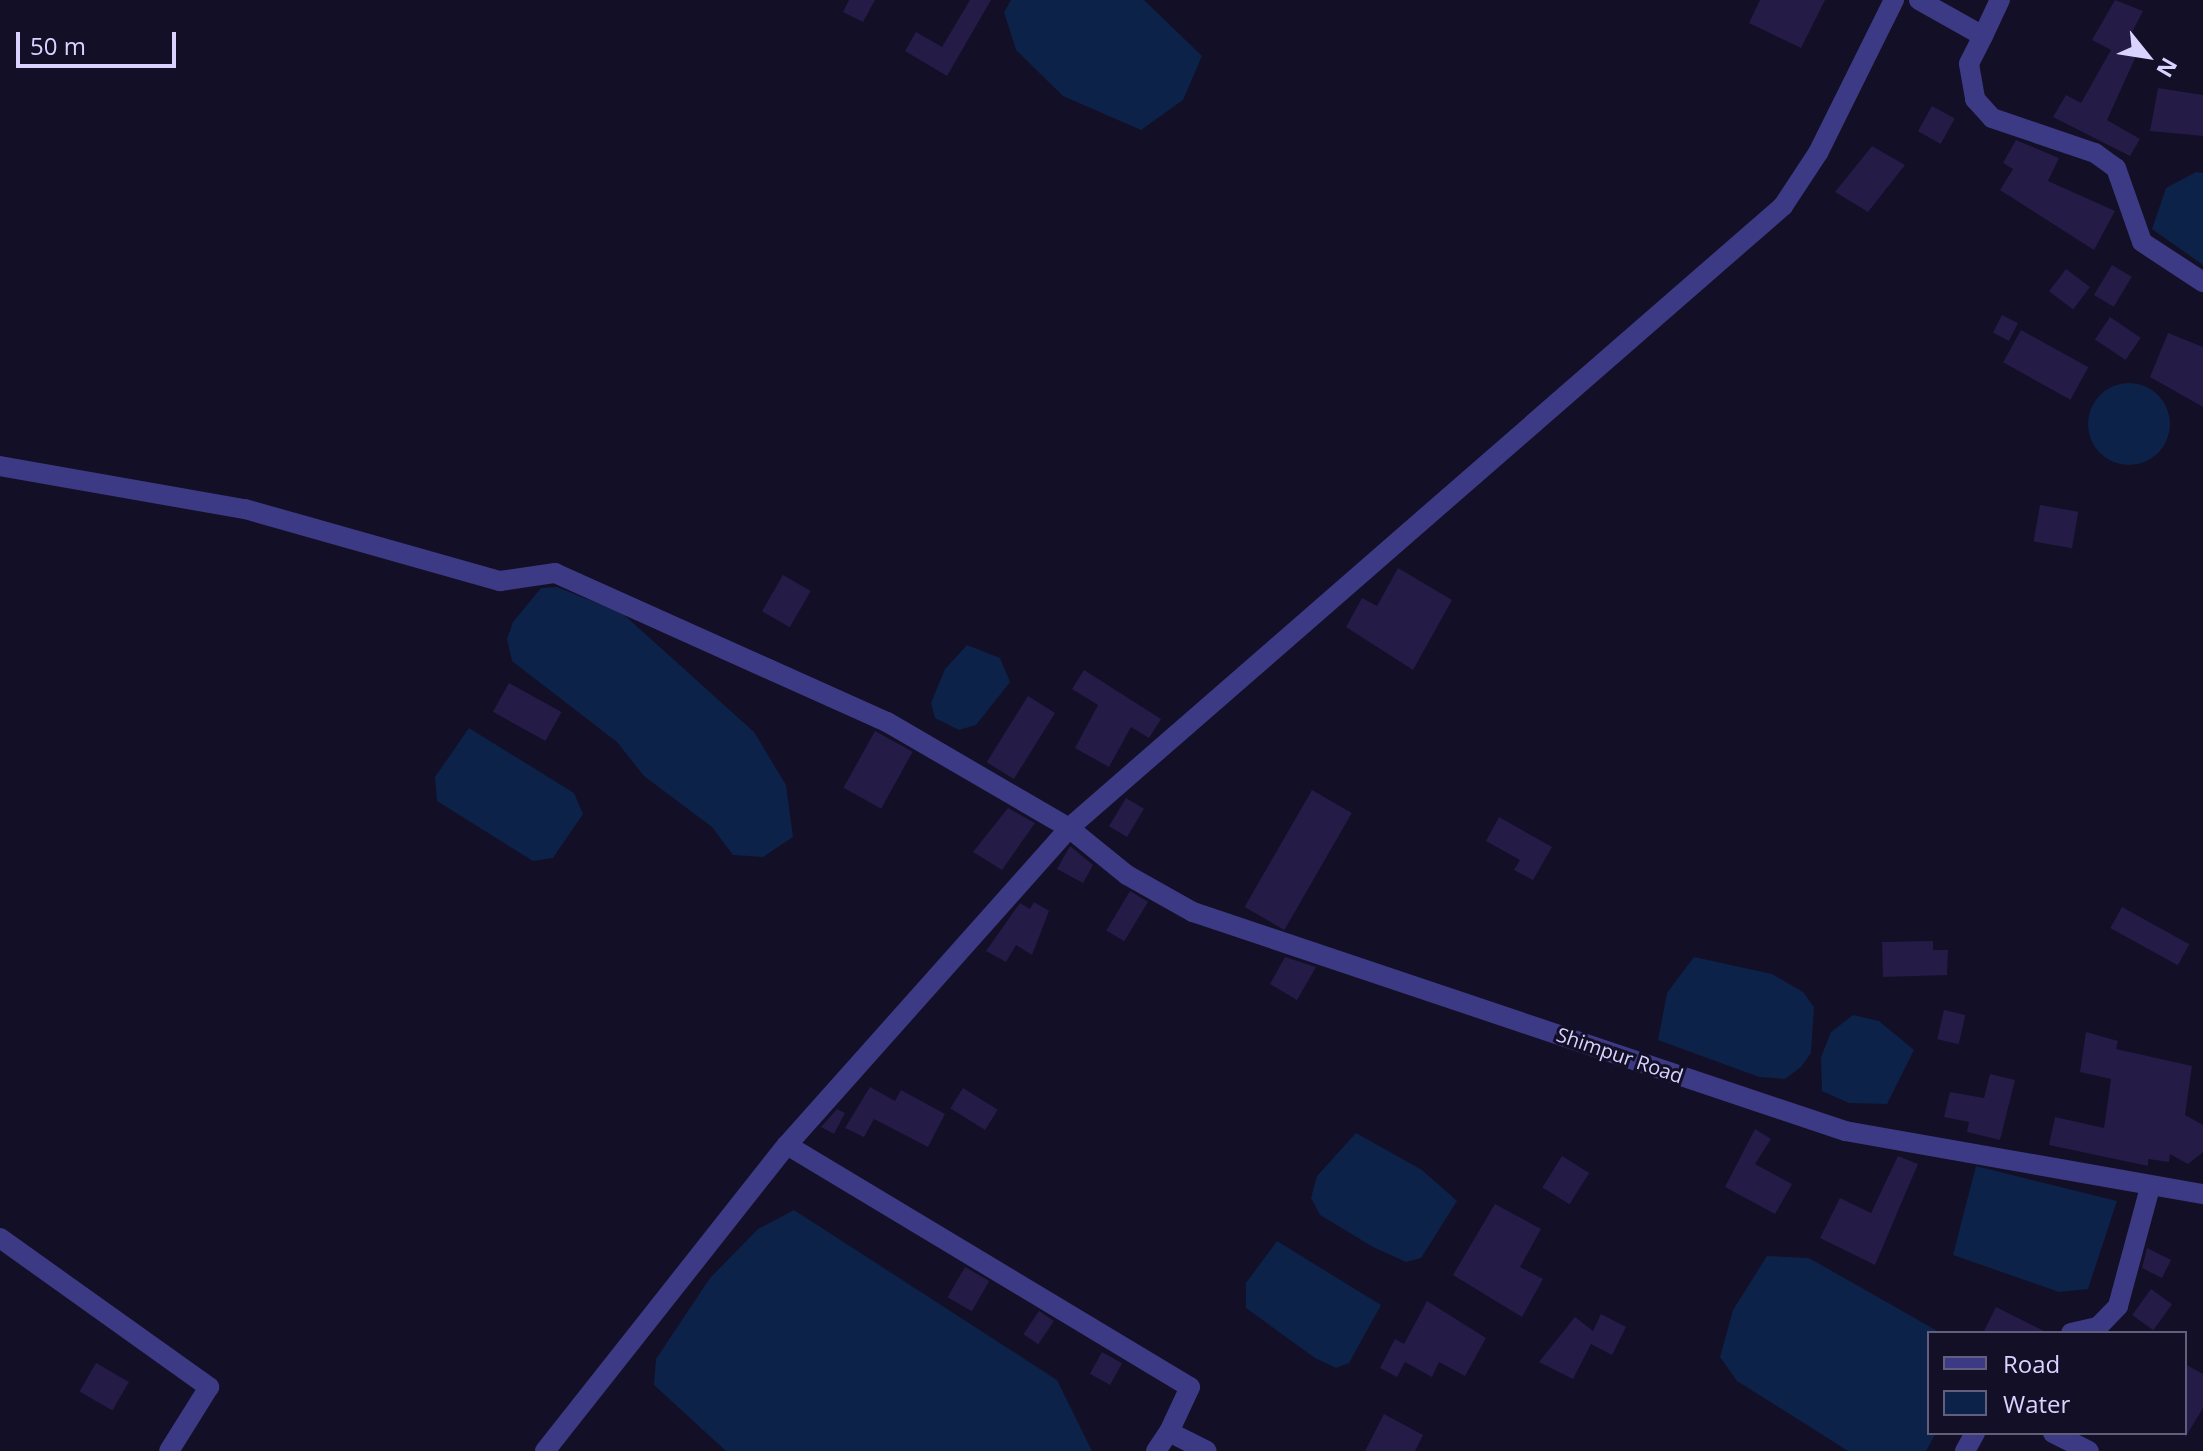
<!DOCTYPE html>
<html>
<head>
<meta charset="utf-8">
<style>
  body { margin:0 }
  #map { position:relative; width:2203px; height:1451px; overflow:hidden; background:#130f26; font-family:"Open Sans",sans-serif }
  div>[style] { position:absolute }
  .water>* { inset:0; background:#0c2248 }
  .round { border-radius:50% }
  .building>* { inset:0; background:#241b47; transform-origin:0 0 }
  .minor>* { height:20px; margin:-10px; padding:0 10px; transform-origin:10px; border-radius:10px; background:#3d3a85 }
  span { translate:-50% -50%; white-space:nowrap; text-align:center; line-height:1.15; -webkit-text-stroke:6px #130f26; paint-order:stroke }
  .street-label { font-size:20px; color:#d9d4ff }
  .legend { position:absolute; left:1927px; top:1331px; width:260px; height:104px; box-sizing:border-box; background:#130f26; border:2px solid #625e7d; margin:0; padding:10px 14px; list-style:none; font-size:24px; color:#d9d4ff }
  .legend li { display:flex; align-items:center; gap:16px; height:40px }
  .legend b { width:40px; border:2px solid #625e7d }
  .north { position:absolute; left:2107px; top:16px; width:80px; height:80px; -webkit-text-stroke:6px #130f26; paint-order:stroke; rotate:120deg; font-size:22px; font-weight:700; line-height:32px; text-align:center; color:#d9d4ff }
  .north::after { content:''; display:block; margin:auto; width:28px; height:36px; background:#d9d4ff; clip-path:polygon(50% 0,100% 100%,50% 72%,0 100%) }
  .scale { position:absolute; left:16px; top:32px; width:160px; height:36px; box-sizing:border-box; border:4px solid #d9d4ff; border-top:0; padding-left:10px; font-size:24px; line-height:28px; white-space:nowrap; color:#d9d4ff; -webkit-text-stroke:6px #130f26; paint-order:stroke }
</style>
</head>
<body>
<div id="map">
  <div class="water">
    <div style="clip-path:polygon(1011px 0,1144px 0,1202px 56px,1183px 100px,1141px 130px,1063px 96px,1016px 50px,1004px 12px)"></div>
    <div style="clip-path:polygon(2196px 172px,2203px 173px,2203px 265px,2152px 229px,2166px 188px)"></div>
    <div class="round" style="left:2088px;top:383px;width:82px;height:82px"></div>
    <div style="clip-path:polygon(557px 587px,622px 613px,754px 732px,786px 785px,793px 837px,763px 857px,733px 855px,712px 827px,644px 776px,617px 742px,512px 661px,507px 639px,513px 622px,541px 588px)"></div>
    <div style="clip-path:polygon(967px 645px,1000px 658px,1010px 682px,976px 725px,959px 730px,935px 718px,931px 703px,945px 669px)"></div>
    <div style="clip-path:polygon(469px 728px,574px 793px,583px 814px,553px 858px,533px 861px,437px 801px,435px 777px)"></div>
    <div style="clip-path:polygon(1694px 957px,1772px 974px,1803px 992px,1814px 1007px,1811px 1053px,1801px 1067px,1785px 1079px,1759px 1077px,1658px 1040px,1667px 993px)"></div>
    <div style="clip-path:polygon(1853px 1015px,1879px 1021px,1914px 1050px,1887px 1104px,1849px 1103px,1822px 1091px,1821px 1057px,1831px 1032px)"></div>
    <div style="clip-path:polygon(1356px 1133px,1422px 1170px,1457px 1201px,1421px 1258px,1406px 1262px,1373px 1247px,1320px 1215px,1311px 1198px,1317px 1176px)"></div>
    <div style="clip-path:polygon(1976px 1166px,2117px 1201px,2088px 1289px,2059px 1292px,1953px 1255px)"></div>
    <div style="clip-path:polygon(794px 1210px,1057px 1380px,1092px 1451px,726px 1451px,654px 1385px,656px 1359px,710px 1278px,758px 1229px)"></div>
    <div style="clip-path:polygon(1277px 1241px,1381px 1305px,1349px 1363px,1336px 1368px,1315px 1358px,1246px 1308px,1246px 1283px)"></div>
    <div style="clip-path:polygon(1767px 1256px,1809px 1258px,1941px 1333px,1929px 1333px,1929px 1433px,1936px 1433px,1926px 1451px,1848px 1451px,1737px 1381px,1720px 1357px,1733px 1310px)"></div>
  </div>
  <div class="building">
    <div style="clip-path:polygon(849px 0,875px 0,863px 22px,843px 12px)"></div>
    <div style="clip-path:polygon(970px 0,991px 0,947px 76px,905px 51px,916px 32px,942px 47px)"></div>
    <div style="clip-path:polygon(1760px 0,1825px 0,1801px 48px,1749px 23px)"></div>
    <div style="clip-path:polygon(2115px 0,2143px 11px,2129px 38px,2141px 45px,2107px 120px,2140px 139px,2130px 156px,2053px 117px,2066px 95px,2081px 103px,2111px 50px,2092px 40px)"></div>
    <div style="clip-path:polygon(2158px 88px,2203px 95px,2203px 136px,2150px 131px)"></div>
    <div style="left:1932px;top:106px;width:26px;height:29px;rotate:29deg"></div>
    <div style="clip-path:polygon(2016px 140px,2059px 158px,2048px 181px,2115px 211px,2094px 250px,2000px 190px,2013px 169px,2003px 163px)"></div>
    <div style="clip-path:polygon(1872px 146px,1905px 165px,1868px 212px,1835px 192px)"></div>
    <div style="left:2112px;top:265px;width:23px;height:35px;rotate:31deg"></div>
    <div style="left:2066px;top:269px;width:30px;height:28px;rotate:37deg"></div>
    <div style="left:2002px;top:315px;width:18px;height:20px;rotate:27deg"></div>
    <div style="left:2110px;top:317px;width:37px;height:27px;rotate:34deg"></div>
    <div style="left:2021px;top:330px;width:77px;height:37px;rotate:29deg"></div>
    <div style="clip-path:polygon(2168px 333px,2203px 347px,2203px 407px,2150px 377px)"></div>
    <div style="left:2040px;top:505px;width:39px;height:37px;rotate:10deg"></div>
    <div style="clip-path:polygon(1398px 568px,1452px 600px,1413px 670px,1346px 627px,1362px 598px,1377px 606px)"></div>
    <div style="left:783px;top:575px;width:32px;height:42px;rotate:30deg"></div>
    <div style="clip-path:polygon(1084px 670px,1161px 719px,1149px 738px,1131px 727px,1109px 767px,1075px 748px,1098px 705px,1072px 689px)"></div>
    <div style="left:509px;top:683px;width:60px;height:33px;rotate:29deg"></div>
    <div style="left:1028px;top:696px;width:32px;height:78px;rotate:32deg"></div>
    <div style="left:875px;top:731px;width:43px;height:65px;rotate:29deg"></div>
    <div style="left:1312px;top:790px;width:46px;height:135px;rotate:30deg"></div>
    <div style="left:1126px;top:798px;width:21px;height:33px;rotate:31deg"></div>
    <div style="clip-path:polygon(1008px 808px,1035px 823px,1002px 870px,973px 852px)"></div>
    <div style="clip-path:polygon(1499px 817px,1552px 847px,1533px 880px,1514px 870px,1520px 860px,1486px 841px)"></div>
    <div style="clip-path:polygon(1070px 846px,1093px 865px,1083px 883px,1057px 869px)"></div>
    <div style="left:1130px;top:891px;width:21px;height:46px;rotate:31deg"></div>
    <div style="clip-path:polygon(1034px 902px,1049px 911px,1032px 955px,1016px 945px,1006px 962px,986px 951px,1020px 903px,1030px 909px)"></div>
    <div style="left:2122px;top:907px;width:77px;height:24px;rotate:29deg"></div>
    <div style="clip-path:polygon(1933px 941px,1933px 950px,1948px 950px,1947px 975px,1883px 977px,1882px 942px)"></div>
    <div style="clip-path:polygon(1285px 957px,1316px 967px,1297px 1000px,1270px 984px)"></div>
    <div style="left:1944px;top:1010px;width:22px;height:30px;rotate:13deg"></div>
    <div style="clip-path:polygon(2086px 1032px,2118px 1041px,2116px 1049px,2192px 1066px,2185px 1115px,2203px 1125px,2203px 1152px,2188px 1164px,2170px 1154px,2169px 1162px,2148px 1159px,2148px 1166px,2049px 1145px,2055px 1117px,2104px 1128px,2111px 1079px,2080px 1072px)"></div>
    <div style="clip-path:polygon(1990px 1074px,2015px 1080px,2000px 1140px,1967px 1132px,1969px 1122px,1944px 1117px,1950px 1092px,1984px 1098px)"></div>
    <div style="clip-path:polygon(870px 1087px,895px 1101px,901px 1090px,945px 1114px,928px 1147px,874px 1119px,864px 1137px,845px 1128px)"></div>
    <div style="left:963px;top:1088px;width:41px;height:24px;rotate:32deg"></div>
    <div style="clip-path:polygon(837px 1109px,845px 1113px,834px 1134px,821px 1127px)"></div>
    <div style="clip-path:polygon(1755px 1129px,1771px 1139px,1755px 1164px,1792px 1184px,1775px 1214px,1725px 1187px)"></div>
    <div style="left:1562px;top:1156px;width:32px;height:37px;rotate:32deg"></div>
    <div style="clip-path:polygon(1898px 1156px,1918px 1164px,1875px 1265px,1820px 1238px,1840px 1198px,1871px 1213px)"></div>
    <div style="clip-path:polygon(1495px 1204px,1541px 1229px,1520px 1267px,1543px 1279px,1522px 1317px,1453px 1275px)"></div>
    <div style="clip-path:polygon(2147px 1248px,2171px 1260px,2162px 1278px,2142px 1268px)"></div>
    <div style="left:965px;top:1267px;width:28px;height:35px;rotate:30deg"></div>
    <div style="left:2151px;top:1289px;width:26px;height:32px;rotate:36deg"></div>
    <div style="clip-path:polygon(1427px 1301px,1486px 1338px,1465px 1376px,1439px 1362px,1432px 1377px,1405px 1362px,1397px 1377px,1380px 1368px,1395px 1339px,1404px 1344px)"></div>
    <div style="clip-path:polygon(1996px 1307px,2048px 1333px,1983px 1333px)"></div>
    <div style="left:1039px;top:1311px;width:18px;height:28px;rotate:34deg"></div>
    <div style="clip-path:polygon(1601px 1314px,1626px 1327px,1612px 1355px,1591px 1344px,1573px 1379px,1539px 1362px,1575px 1317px,1593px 1331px)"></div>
    <div style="left:1102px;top:1352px;width:23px;height:25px;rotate:29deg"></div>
    <div style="left:96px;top:1363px;width:38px;height:33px;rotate:30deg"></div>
    <div style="clip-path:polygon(2185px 1364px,2203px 1374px,2203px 1408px,2185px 1438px)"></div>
    <div style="clip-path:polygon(1384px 1414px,1423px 1435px,1415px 1451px,1365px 1451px)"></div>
  </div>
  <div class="minor">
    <div style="left:1919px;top:0;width:73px;rotate:29.4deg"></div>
    <div style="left:1983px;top:36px;width:40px;rotate:-65deg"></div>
    <div style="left:1983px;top:36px;width:31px;rotate:117deg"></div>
    <div style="left:1969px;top:64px;width:36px;rotate:80deg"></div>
    <div style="left:1975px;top:99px;width:25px;rotate:48deg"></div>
    <div style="left:1992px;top:118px;width:109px;rotate:18.8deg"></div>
    <div style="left:2095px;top:153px;width:26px;rotate:36deg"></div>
    <div style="left:2116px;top:168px;width:78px;rotate:70.6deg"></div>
    <div style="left:2142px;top:242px;width:73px;rotate:33.3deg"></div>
    <div style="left:0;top:466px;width:249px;rotate:10deg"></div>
    <div style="left:245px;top:509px;width:265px;rotate:15.8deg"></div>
    <div style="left:500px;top:581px;width:56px;rotate:-8.3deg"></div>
    <div style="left:555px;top:573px;width:364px;rotate:24.2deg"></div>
    <div style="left:887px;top:722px;width:211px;rotate:30.2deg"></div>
    <div style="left:1069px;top:828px;width:75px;rotate:39deg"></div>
    <div style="left:1127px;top:875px;width:76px;rotate:29.3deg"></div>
    <div style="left:1193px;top:912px;width:688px;rotate:18.57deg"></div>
    <div style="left:1845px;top:1131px;width:364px;rotate:10deg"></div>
    <div style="left:787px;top:1145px;width:470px;rotate:31deg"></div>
    <div style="left:1190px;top:1387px;width:50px;rotate:115deg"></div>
    <div style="left:1169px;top:1432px;width:42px;rotate:26.6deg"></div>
    <div style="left:0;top:1238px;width:257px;rotate:35.5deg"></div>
    <div style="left:209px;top:1387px;width:75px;rotate:122deg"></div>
    <div style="left:2071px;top:1333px;width:28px;rotate:-13deg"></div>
    <div style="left:2098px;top:1327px;width:29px;rotate:-46deg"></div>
    <div style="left:2118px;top:1306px;width:123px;rotate:-74.9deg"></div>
    <div style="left:2053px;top:1433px;width:40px;rotate:26.6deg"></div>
    <div style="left:545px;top:1451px;width:390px;rotate:-51.7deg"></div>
    <div style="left:787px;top:1145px;width:424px;rotate:-48.3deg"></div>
    <div style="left:1069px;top:828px;width:947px;rotate:-41.06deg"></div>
    <div style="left:1783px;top:206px;width:64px;rotate:-56.6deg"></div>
    <div style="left:1818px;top:153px;width:171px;rotate:-63.6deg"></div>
    <div style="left:1156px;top:1451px;width:23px;rotate:-56deg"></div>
    <div style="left:1965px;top:1451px;width:21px;rotate:-61deg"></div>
  </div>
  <div class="street-label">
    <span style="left:1620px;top:1055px;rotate:19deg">Shimpur Road</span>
  </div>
  <ul class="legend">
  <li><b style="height:10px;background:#3d3a85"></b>Road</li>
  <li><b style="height:22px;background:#0c2248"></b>Water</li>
  </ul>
  <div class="north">N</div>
  <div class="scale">50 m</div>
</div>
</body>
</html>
